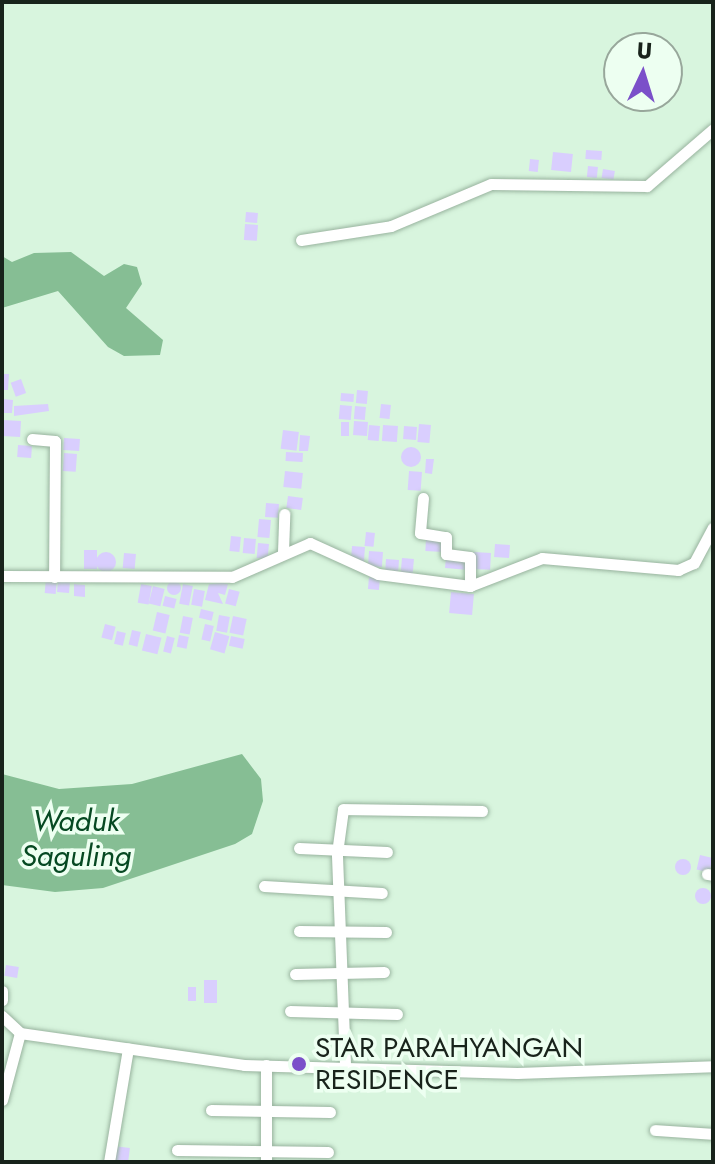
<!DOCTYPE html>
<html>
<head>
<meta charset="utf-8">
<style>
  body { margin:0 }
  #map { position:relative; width:715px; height:1164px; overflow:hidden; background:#d8f5de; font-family:Jost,sans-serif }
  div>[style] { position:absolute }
  .water>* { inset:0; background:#86be94 }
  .building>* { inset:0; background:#d9cefe; transform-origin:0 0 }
  .round { border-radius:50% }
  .roads { filter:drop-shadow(0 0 2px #98b39e) drop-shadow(0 0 2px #98b39e) }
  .minor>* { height:11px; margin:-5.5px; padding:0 5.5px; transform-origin:5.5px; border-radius:5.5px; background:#fff }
  .dots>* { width:22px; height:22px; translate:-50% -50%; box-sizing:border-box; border:4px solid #edfff1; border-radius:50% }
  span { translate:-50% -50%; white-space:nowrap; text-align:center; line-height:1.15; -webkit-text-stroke:7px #edfff1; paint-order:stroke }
  .poi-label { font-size:28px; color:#18231b }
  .left { translate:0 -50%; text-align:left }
  .water-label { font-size:30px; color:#064922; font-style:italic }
  .frame { position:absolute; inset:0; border:4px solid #18231b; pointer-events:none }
  .north { position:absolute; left:603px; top:32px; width:80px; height:80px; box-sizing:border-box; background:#edfff1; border:2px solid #98a79b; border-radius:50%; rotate:4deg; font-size:22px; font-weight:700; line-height:32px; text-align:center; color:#18231b }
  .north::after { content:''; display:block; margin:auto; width:28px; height:36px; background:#7b50c9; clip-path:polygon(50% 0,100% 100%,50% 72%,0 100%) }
</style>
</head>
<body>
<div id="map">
  <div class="water">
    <div style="clip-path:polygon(71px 252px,104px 276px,124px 264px,137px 267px,142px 284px,126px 308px,163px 340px,160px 355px,124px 356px,108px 347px,58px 291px,2px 308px,2px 256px,12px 262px,34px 253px)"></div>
    <div style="clip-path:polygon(242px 754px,261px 779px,263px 801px,252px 834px,235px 844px,103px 888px,55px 892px,2px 885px,2px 774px,59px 789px,132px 784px)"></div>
  </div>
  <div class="building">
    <div style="left:586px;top:150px;width:16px;height:9px;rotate:4deg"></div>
    <div style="left:553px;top:152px;width:20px;height:18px;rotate:6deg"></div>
    <div style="left:530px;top:159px;width:9px;height:12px;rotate:6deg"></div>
    <div style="left:588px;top:166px;width:10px;height:11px;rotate:6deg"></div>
    <div style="left:603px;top:169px;width:12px;height:9px;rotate:9deg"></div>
    <div style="left:246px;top:212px;width:12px;height:10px;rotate:5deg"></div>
    <div style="left:245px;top:224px;width:13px;height:16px;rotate:4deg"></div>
    <div style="clip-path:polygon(2px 374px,9px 374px,8px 390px,2px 390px)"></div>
    <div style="left:21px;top:379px;width:15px;height:11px;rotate:70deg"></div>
    <div style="left:357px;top:390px;width:11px;height:13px;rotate:5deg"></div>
    <div style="left:341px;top:393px;width:13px;height:8px;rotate:4deg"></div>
    <div style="clip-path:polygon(2px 399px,13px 400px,12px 413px,2px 413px)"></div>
    <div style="clip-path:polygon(48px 404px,49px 411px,14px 416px,14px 406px)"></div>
    <div style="left:381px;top:404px;width:10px;height:14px;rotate:6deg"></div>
    <div style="left:340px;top:405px;width:12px;height:14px;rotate:5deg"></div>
    <div style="left:355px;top:406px;width:11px;height:13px;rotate:5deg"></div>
    <div style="left:3px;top:420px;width:18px;height:16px;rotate:3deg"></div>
    <div style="left:354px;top:421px;width:14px;height:14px;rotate:4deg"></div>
    <div style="left:341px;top:422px;width:8px;height:14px"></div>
    <div style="left:419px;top:424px;width:12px;height:18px;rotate:5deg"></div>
    <div style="left:369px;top:425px;width:11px;height:15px;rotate:5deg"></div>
    <div style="left:383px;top:425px;width:15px;height:16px;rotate:4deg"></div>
    <div style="left:404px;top:426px;width:13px;height:13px;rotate:4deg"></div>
    <div style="left:283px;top:430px;width:16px;height:19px;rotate:7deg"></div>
    <div style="clip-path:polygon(300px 435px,310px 436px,308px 451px,299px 451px)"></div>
    <div style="left:64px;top:438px;width:16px;height:12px;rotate:4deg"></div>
    <div style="left:18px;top:445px;width:14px;height:12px;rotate:4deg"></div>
    <div class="round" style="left:401px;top:447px;width:20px;height:20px"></div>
    <div style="left:286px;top:452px;width:17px;height:9px;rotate:3deg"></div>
    <div style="left:64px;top:453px;width:13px;height:18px;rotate:4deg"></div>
    <div style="clip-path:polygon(426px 459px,434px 459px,432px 474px,425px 473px)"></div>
    <div style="left:285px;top:471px;width:18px;height:16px;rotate:6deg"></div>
    <div style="left:409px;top:471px;width:13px;height:19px;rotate:4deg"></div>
    <div style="left:288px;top:496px;width:15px;height:12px;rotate:8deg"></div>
    <div style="left:266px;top:503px;width:13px;height:14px;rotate:4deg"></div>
    <div style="left:259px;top:519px;width:12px;height:18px;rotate:5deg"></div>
    <div style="left:366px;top:532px;width:9px;height:14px;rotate:6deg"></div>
    <div style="left:231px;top:536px;width:10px;height:15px;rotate:6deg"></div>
    <div style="left:244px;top:538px;width:12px;height:15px;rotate:5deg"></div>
    <div style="left:426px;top:539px;width:18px;height:12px;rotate:3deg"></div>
    <div style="left:258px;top:543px;width:11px;height:15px;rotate:5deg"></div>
    <div style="left:495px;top:544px;width:15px;height:13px;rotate:4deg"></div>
    <div style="left:352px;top:546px;width:13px;height:17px;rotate:4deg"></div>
    <div style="left:84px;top:550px;width:13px;height:19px"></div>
    <div style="left:369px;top:551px;width:14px;height:15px;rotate:4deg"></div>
    <div style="left:474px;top:552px;width:17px;height:17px;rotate:3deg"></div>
    <div class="round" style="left:96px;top:552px;width:20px;height:20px"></div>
    <div style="left:124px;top:553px;width:12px;height:15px;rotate:5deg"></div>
    <div style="left:446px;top:557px;width:21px;height:11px;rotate:5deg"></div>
    <div style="left:402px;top:558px;width:12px;height:17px;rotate:5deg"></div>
    <div style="left:386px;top:559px;width:13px;height:11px;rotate:4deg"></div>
    <div style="left:369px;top:577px;width:11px;height:12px;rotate:5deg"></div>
    <div style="left:46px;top:578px;width:11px;height:15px;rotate:5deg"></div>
    <div style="left:58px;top:581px;width:12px;height:11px;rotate:5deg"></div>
    <div class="round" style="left:167px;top:581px;width:14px;height:14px"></div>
    <div style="clip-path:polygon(222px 583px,228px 584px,225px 595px,218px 593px,223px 604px,205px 600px,209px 584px)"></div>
    <div style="clip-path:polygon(74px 584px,85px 585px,85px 597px,74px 596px)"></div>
    <div style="left:141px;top:584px;width:11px;height:19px;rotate:10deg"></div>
    <div style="left:183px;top:584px;width:10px;height:20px;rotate:11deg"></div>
    <div style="left:153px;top:586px;width:12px;height:18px;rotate:14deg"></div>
    <div style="left:194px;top:589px;width:11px;height:16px;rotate:10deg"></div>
    <div style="left:229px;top:589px;width:11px;height:15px;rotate:15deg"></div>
    <div style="left:451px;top:592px;width:23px;height:21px;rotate:5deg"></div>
    <div style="left:165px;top:596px;width:12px;height:10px;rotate:14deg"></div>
    <div style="left:201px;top:609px;width:13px;height:9px;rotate:13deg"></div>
    <div style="left:157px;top:612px;width:13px;height:19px;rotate:13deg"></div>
    <div style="left:219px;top:615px;width:11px;height:16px;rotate:10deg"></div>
    <div style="left:183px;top:616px;width:10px;height:17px;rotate:11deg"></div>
    <div style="left:233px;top:616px;width:14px;height:17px;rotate:12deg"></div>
    <div style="left:105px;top:624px;width:11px;height:14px;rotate:15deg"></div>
    <div style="left:205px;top:624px;width:9px;height:16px;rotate:13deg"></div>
    <div style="left:132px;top:630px;width:9px;height:15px;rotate:13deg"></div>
    <div style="left:117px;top:631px;width:9px;height:13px;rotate:13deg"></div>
    <div style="left:215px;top:632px;width:15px;height:18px;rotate:16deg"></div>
    <div style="left:146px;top:634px;width:16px;height:17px;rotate:14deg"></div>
    <div style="left:179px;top:635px;width:10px;height:12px;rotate:11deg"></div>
    <div style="left:167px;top:636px;width:8px;height:16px;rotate:14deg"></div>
    <div style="left:231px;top:636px;width:14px;height:10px;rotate:12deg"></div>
    <div style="left:700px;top:855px;width:13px;height:15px;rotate:13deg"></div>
    <div class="round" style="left:675px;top:859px;width:16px;height:16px"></div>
    <div class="round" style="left:695px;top:888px;width:16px;height:16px"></div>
    <div style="left:6px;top:965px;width:13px;height:11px;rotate:9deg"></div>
    <div style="left:204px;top:980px;width:13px;height:23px"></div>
    <div style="left:188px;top:987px;width:8px;height:14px"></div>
    <div style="left:114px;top:1146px;width:16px;height:16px;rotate:7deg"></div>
  </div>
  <div class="roads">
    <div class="minor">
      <div style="left:301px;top:240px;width:91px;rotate:-8.8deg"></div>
      <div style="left:391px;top:226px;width:108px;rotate:-22.8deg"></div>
      <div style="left:491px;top:184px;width:156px;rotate:0.7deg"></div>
      <div style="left:647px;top:186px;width:87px;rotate:-40.8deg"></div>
      <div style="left:32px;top:439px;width:23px;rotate:5deg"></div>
      <div style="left:55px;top:441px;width:136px;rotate:90.4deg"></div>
      <div style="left:423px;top:498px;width:35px;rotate:95deg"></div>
      <div style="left:420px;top:533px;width:26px;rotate:9deg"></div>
      <div style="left:446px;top:537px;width:17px;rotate:90deg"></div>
      <div style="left:446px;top:554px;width:24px;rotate:7deg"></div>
      <div style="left:470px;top:557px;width:29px;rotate:90deg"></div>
      <div style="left:283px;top:552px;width:38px;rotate:-88deg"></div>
      <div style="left:2px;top:576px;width:230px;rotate:0.2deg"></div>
      <div style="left:232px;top:577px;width:85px;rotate:-23.6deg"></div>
      <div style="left:310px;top:543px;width:75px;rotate:24.5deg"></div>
      <div style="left:378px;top:574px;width:93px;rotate:7.4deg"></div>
      <div style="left:470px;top:586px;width:77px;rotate:-21.3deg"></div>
      <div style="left:542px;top:558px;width:137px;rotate:5deg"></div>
      <div style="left:678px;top:570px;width:17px;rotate:-24deg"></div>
      <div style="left:694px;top:563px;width:40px;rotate:-62deg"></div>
      <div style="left:299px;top:848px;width:88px;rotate:2.6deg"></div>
      <div style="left:707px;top:874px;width:6px;rotate:9deg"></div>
      <div style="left:264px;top:886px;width:118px;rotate:3.4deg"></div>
      <div style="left:299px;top:931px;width:87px;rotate:0.7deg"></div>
      <div style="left:295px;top:974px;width:89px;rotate:-1.3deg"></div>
      <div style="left:2px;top:991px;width:9px;rotate:90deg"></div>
      <div style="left:290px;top:1011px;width:107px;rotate:1.6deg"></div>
      <div style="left:2px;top:1016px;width:25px;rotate:43deg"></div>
      <div style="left:345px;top:1064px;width:211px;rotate:-92.2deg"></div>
      <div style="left:337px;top:853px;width:44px;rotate:-82.2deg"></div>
      <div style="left:343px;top:809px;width:139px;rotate:0.8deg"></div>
      <div style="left:266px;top:1065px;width:97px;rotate:90deg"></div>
      <div style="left:2px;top:1100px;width:69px;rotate:-75deg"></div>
      <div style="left:20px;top:1033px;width:226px;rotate:8.1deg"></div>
      <div style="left:244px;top:1065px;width:273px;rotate:1.7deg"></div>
      <div style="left:517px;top:1073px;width:196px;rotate:-2deg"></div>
      <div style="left:211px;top:1110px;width:119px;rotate:1deg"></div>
      <div style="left:655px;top:1130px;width:58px;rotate:3.9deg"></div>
      <div style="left:177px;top:1150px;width:151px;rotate:0.8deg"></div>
      <div style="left:109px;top:1162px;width:115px;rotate:-80.5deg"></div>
    </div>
  </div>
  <div class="dots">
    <div style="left:299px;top:1064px;background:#7b50c9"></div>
  </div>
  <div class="poi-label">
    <span class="left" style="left:315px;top:1064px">STAR PARAHYANGAN<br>RESIDENCE</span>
  </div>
  <div class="water-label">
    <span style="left:76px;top:838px">Waduk<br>Saguling</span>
  </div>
  <div class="frame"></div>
  <div class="north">U</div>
</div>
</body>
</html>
